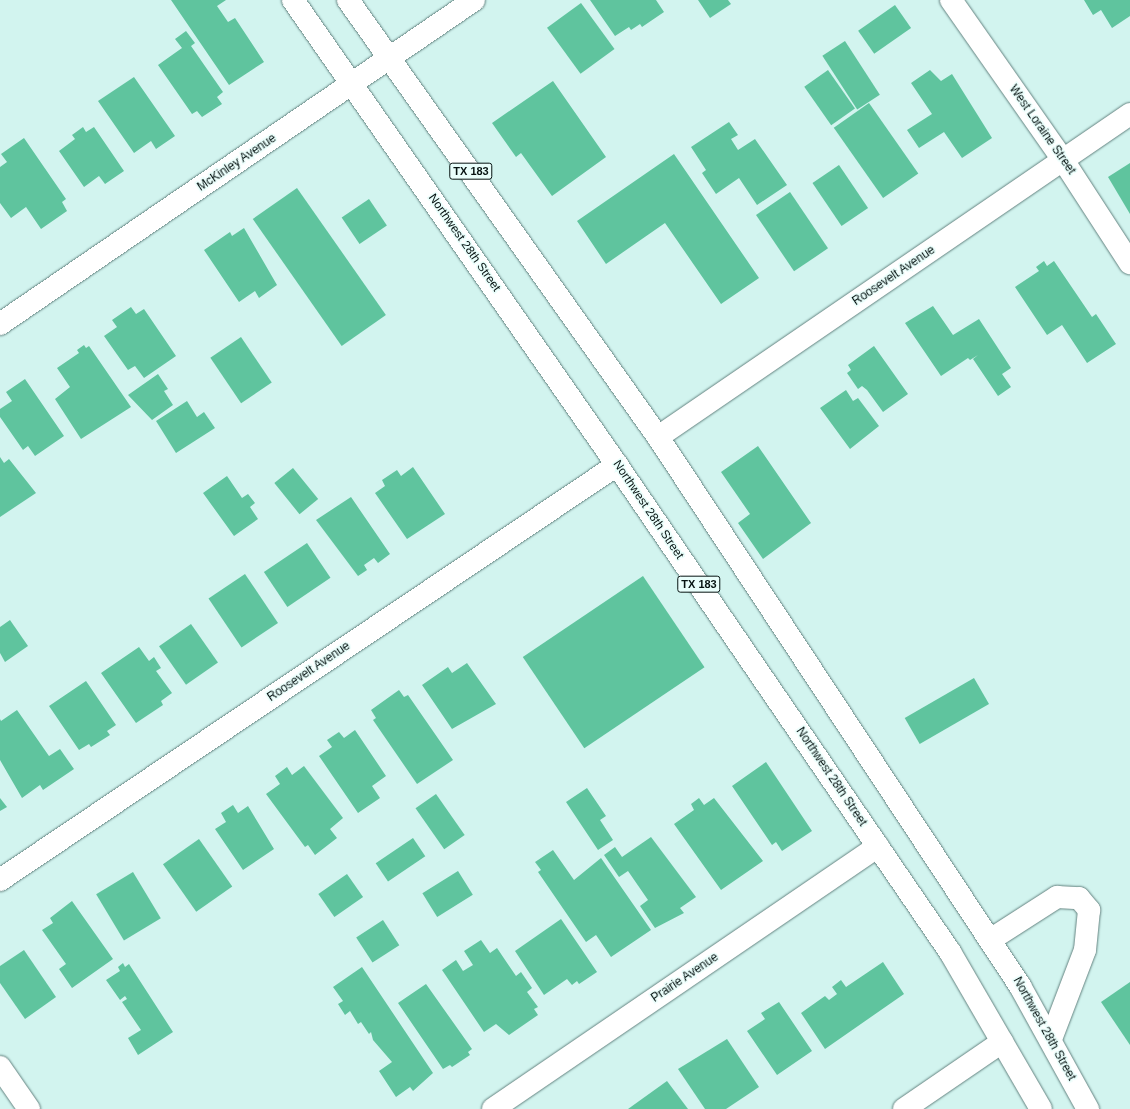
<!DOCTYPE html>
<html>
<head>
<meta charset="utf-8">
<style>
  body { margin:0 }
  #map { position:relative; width:1130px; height:1109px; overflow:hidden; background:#d2f4ef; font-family:Helvetica,sans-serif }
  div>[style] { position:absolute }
  .building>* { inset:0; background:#5fc49e; transform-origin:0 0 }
  .roads { filter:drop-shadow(0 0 1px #648380) drop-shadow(0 0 1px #648380) }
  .minor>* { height:22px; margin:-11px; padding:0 11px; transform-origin:11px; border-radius:11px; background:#fff }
  .major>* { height:22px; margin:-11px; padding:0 11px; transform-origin:11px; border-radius:11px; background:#fff }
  span { translate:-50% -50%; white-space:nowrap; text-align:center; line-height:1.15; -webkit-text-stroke:3px #e9fefb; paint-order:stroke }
  .shield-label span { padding:1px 3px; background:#e9fefb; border:1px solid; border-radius:3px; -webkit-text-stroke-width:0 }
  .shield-label { font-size:11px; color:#061211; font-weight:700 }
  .street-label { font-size:12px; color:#061211 }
</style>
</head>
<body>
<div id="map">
  <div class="building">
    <div style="clip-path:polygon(171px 0,226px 0,217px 6px,228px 22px,235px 18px,264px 62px,229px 85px)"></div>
    <div style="clip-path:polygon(590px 0,656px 0,664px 12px,642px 27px,640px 24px,631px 30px,629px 27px,615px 36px)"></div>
    <div style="clip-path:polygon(698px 0,728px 0,731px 4px,710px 18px)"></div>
    <div style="clip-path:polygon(1084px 0,1130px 0,1130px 16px,1112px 28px,1101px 10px,1093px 15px)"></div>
    <div style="left:581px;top:3px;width:57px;height:42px;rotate:54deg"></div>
    <div style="left:895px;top:5px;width:28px;height:45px;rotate:55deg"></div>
    <div style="clip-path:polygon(186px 31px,195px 43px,191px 46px,223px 92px,217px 97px,222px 104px,202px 117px,197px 111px,192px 114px,158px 65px,182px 48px,175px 39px)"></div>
    <div style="left:845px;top:41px;width:64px;height:27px;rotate:57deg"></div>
    <div style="left:828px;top:70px;width:47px;height:29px;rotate:55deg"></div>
    <div style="clip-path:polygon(930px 70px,941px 81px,952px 74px,992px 138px,962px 158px,944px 132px,919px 148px,907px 130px,932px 114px,911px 83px)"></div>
    <div style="clip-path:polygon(134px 77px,175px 136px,156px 149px,151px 141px,134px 153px,98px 101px)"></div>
    <div style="clip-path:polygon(553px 81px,606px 157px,552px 196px,521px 153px,516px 157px,492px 123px)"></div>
    <div style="left:869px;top:103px;width:86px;height:43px;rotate:55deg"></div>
    <div style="clip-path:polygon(729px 122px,738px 135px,731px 139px,738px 150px,755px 139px,787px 185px,757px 205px,739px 178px,716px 194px,702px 173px,706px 170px,691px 147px)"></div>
    <div style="clip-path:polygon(83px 127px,86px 132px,94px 127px,124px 171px,105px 184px,99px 176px,84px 187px,59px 151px,75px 139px,72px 135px)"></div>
    <div style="clip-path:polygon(24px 138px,66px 199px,62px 202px,67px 211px,41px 229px,26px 207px,11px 218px,0 203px,0 167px,7px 162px,1px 154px)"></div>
    <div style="clip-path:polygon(674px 154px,759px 278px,721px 304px,665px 223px,606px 264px,577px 221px)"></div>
    <div style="clip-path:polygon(1130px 163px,1130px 214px,1108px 177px)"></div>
    <div style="left:839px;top:165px;width:52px;height:32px;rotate:56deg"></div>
    <div style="left:297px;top:188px;width:155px;height:54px;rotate:55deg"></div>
    <div style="left:790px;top:192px;width:68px;height:41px;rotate:56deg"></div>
    <div style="left:369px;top:199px;width:32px;height:33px;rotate:56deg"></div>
    <div style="clip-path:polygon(244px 228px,277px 285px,259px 298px,255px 291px,239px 302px,204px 250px,230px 232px,232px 236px)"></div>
    <div style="clip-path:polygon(1044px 261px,1047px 266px,1054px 261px,1092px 317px,1096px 314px,1116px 344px,1087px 363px,1062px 325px,1047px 335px,1015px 287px,1039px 271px,1036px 267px)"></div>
    <div style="clip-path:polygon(933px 306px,953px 335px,979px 319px,1011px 368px,1002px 374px,1011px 387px,998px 396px,973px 359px,978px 355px,970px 360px,968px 358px,941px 376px,905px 323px)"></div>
    <div style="clip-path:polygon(131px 307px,136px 314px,144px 309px,176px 356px,144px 378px,135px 366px,128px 370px,104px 336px,117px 327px,112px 320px)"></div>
    <div style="left:241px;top:337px;width:55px;height:37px;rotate:56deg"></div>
    <div style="clip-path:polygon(84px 345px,86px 348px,89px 346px,131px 407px,81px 439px,55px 399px,70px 387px,57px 368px,79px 353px,77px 350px)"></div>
    <div style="clip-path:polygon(874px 346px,908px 394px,883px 412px,867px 390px,862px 386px,858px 389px,847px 373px,851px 370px,848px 365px)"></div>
    <div style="clip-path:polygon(158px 374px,168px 389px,164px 391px,173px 405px,152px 420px,128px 395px)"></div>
    <div style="clip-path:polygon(25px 379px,64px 436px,35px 456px,28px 446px,23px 450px,0 417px,0 409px,12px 401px,6px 392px)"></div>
    <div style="clip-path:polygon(846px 390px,853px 401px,858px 398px,879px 426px,850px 449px,820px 408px)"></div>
    <div style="clip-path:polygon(187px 401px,197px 417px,204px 412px,215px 428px,176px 453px,156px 421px)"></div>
    <div style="clip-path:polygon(758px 446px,811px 523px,763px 559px,738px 523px,750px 514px,721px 472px)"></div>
    <div style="clip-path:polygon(0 457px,4px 463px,9px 459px,36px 493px,0 517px)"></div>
    <div style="clip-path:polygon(413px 467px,445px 514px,407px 539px,375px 493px,385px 486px,382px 480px,397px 470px,401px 476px)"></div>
    <div style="left:293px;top:468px;width:40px;height:24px;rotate:51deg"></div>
    <div style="clip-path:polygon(227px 476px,242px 498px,248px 494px,255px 503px,250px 507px,258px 519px,234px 536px,203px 493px)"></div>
    <div style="clip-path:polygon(351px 497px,390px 554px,378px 563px,374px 558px,364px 565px,367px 570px,358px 576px,316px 520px)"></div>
    <div style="left:307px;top:543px;width:42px;height:52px;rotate:56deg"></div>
    <div style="left:245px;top:574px;width:59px;height:44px;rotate:56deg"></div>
    <div style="left:643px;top:576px;width:110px;height:145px;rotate:56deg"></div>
    <div style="clip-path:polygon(10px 620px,28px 646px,5px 662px,0 653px,0 627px)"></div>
    <div style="left:191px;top:624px;width:47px;height:39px;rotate:55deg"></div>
    <div style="clip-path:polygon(139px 647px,149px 661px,154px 657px,161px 668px,156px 671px,172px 693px,161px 701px,163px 705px,136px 723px,101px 673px)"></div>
    <div style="clip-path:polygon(467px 663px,496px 704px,452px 729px,422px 685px,448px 667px,452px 673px)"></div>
    <div style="left:974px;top:678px;width:30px;height:80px;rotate:60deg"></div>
    <div style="clip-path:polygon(86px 681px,116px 725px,107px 731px,110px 735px,91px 747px,89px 744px,79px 750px,49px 706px)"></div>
    <div style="clip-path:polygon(399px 690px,404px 697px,408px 695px,453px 760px,417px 784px,373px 720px,376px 718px,371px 710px)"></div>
    <div style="clip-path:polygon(17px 710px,49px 756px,60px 749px,74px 769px,43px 790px,40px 785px,22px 798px,0 760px,0 719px,1px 721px)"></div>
    <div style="clip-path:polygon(355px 730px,386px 776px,372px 786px,380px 798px,358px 813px,319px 756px,332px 747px,327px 740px,339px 732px,344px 738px)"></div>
    <div style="clip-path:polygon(766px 762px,812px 831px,782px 851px,776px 842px,772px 845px,732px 786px)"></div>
    <div style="clip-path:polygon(304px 766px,343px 818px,330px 829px,337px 838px,315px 855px,308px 845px,305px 847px,266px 794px,280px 784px,275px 776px,287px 767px,292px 775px)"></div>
    <div style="clip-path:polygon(587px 788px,606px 816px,600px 820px,613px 840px,598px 850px,566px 802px)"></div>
    <div style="left:436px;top:794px;width:50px;height:25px;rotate:55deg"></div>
    <div style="clip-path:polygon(0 798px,7px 807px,0 811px)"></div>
    <div style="clip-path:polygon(699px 798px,704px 805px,714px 798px,763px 861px,721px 890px,674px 824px,694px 810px,691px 804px)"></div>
    <div style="clip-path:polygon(233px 805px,238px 813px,248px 806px,274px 849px,243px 870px,215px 829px,226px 822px,221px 813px)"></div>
    <div style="clip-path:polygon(651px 837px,696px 897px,680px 908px,684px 913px,655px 928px,640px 906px,648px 900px,628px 871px,619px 877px,604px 855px,615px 847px,622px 857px)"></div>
    <div style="left:413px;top:838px;width:22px;height:45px;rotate:56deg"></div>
    <div style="left:199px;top:839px;width:58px;height:44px;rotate:55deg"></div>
    <div style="clip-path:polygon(553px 850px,574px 880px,601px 858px,651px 930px,611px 957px,596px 935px,586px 942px,538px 872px,541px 870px,535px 862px)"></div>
    <div style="left:458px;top:871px;width:28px;height:42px;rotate:58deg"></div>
    <div style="left:133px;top:872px;width:54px;height:43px;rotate:59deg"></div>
    <div style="left:347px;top:874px;width:28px;height:35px;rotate:55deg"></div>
    <div style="clip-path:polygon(72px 901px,113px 959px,72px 988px,59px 969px,66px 964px,42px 930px,53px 923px,50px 918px)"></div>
    <div style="clip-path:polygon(561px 919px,597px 972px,579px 984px,577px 981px,572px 985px,567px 979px,544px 995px,515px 951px)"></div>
    <div style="left:383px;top:920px;width:30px;height:32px;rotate:57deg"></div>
    <div style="clip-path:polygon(481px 940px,490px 953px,497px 948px,516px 976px,521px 972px,532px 988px,527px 992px,538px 1007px,534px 1009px,538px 1015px,509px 1035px,496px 1024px,484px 1032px,442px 970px,456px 960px,463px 971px,473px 965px,464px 951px)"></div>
    <div style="clip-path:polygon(24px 950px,56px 997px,25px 1019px,0 983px,0 966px)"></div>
    <div style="clip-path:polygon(883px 962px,904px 994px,825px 1049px,801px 1013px,825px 996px,829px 1000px,837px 994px,832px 987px,841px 980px,846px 987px)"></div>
    <div style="clip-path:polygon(123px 963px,125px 967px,129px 964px,173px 1032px,138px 1055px,128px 1038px,141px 1030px,122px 1002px,127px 999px,125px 996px,120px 1000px,106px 980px,120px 971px,118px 967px)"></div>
    <div style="clip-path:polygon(362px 967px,433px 1073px,413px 1091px,410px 1087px,396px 1097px,379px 1071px,392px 1062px,373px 1040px,371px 1032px,369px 1034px,361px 1022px,358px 1024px,350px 1011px,345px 1015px,338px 1004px,343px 1001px,333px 987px)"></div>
    <div style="clip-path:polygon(1130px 982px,1130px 1045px,1101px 1002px)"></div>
    <div style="clip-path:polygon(426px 984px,472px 1049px,468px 1052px,470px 1055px,452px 1067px,450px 1065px,443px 1069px,398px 1003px)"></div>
    <div style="clip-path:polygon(779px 1002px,812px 1051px,777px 1075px,747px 1031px,765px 1019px,761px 1013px)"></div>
    <div style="clip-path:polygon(727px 1039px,759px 1087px,726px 1109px,705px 1109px,678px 1069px)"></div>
    <div style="clip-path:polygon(667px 1081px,688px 1109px,628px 1109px)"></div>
  </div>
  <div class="roads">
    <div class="minor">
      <div style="left:951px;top:0;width:195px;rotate:55deg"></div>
      <div style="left:1063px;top:160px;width:123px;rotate:57deg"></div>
      <div style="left:0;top:324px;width:574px;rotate:-34.35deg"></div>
      <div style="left:658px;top:437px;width:572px;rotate:-34.38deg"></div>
      <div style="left:0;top:880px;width:744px;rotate:-33.93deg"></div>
      <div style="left:990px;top:940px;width:80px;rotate:-32.7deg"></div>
      <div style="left:1057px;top:897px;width:22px;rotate:3deg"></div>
      <div style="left:1079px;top:898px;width:16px;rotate:50deg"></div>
      <div style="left:1089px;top:910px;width:40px;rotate:95.7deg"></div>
      <div style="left:1085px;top:950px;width:95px;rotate:110.9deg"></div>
      <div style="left:0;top:1067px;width:51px;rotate:55.4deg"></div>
      <div style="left:493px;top:1109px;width:466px;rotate:-34.3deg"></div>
      <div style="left:904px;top:1109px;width:119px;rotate:-34.4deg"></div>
    </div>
    <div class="major">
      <div style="left:293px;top:0;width:567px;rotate:55.13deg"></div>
      <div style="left:617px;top:465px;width:590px;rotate:55.64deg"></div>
      <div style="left:950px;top:952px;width:181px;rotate:59.9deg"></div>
      <div style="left:348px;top:0;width:536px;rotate:54.65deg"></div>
      <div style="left:658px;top:437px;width:658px;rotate:56.6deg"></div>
      <div style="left:1020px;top:986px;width:141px;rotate:61.1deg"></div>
    </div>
  </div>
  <div class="shield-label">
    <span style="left:471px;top:171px">TX 183</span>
    <span style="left:699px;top:584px">TX 183</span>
  </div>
  <div class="street-label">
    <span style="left:1042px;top:130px;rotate:55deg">West Loraine Street</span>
    <span style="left:237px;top:163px;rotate:-34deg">McKinley Avenue</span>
    <span style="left:464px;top:243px;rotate:55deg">Northwest 28th Street</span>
    <span style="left:894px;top:276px;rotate:-34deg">Roosevelt Avenue</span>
    <span style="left:648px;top:510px;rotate:56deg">Northwest 28th Street</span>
    <span style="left:309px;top:672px;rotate:-34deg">Roosevelt Avenue</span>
    <span style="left:831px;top:777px;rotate:56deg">Northwest 28th Street</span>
    <span style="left:685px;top:978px;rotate:-34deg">Prairie Avenue</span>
    <span style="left:1044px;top:1029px;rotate:61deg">Northwest 28th Street</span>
  </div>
</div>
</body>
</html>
